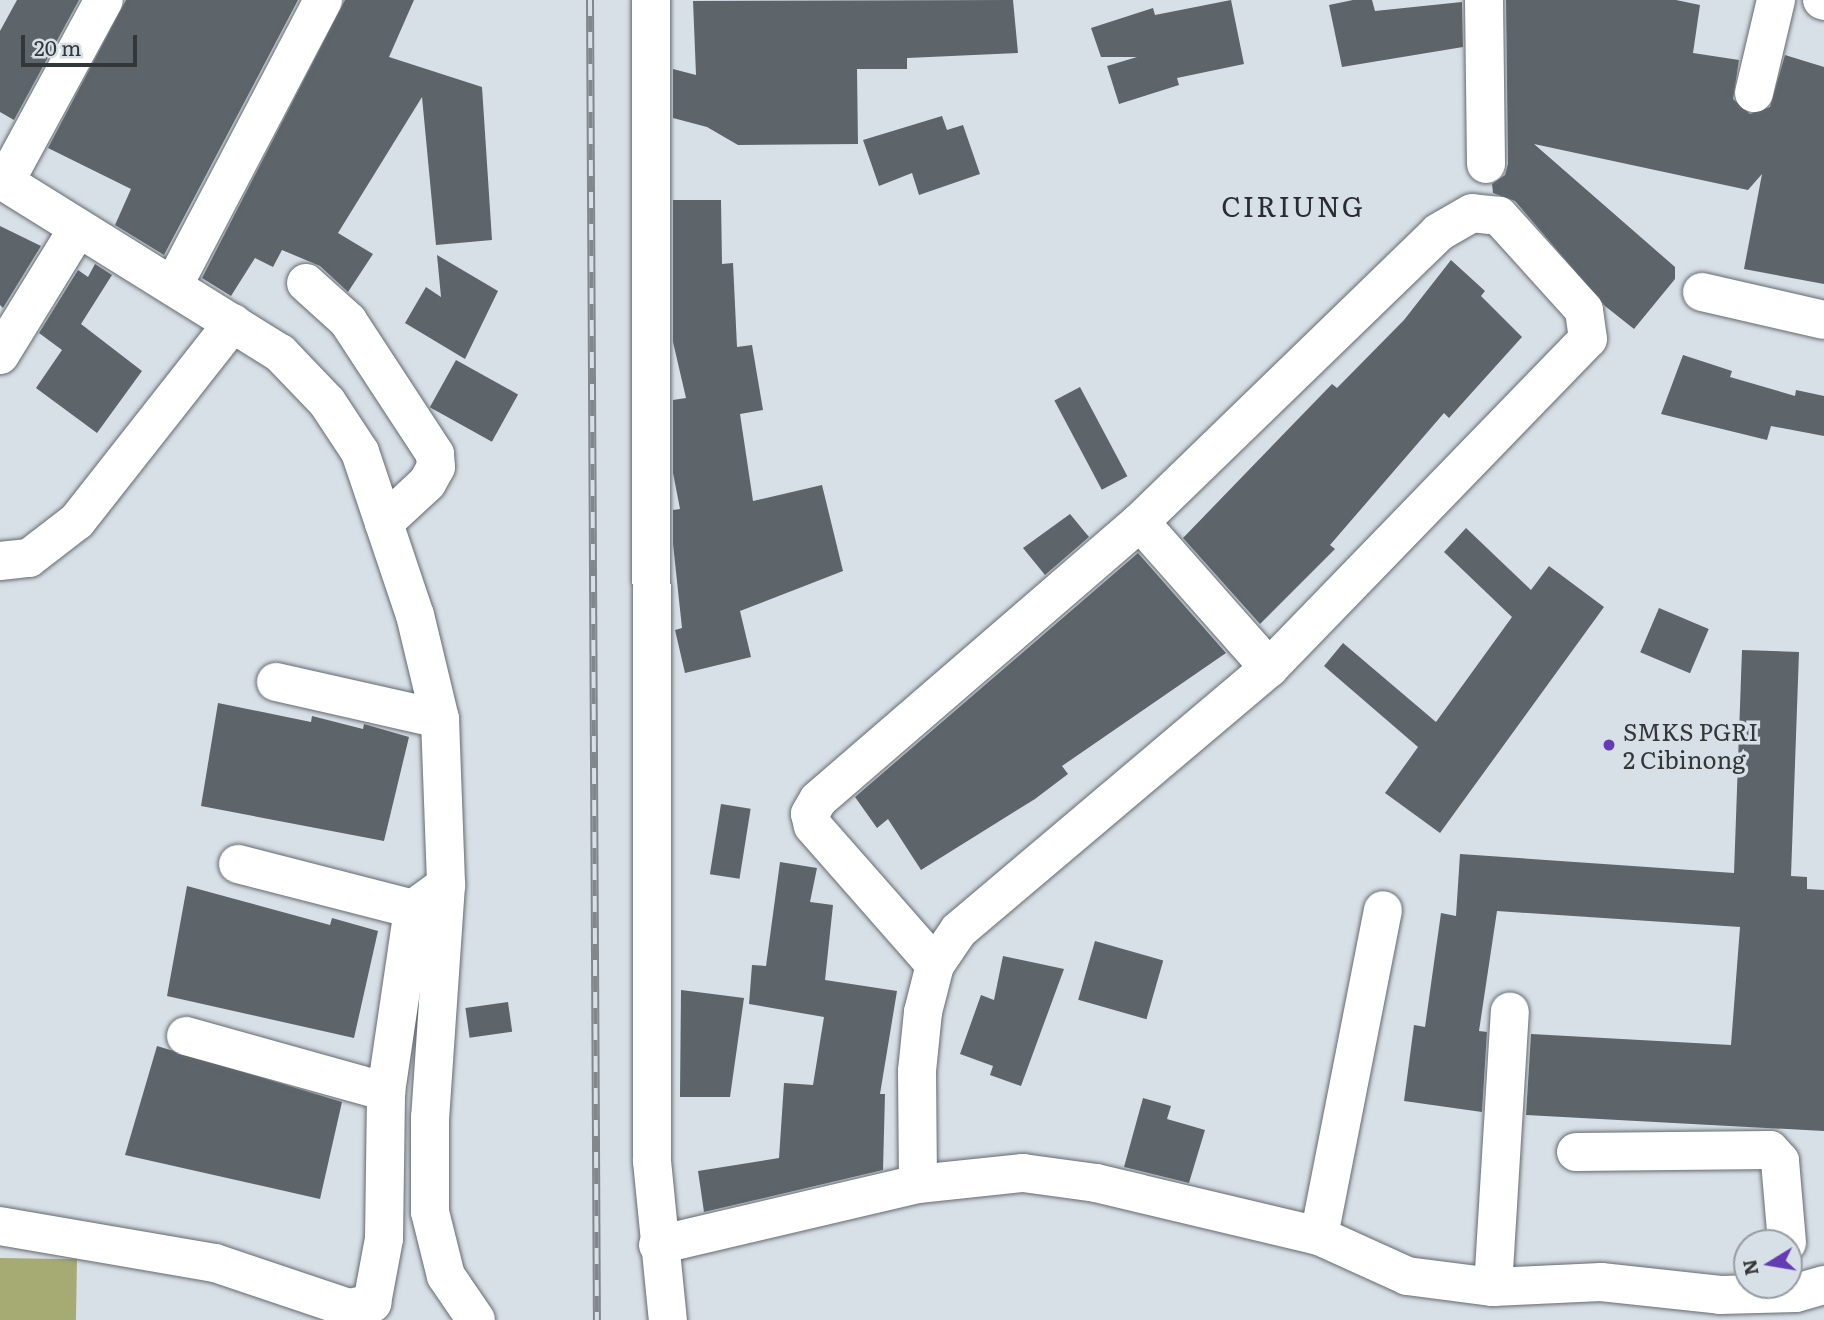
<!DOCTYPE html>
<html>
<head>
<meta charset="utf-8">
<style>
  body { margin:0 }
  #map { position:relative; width:1824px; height:1320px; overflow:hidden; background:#d8e0e7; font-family:Literata,serif }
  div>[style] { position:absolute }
  .forest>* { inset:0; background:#a6aa73; transform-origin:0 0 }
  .building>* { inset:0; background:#5d646a; transform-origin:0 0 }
  .roads { filter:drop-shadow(0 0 2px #646a70) drop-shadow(0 0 2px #646a70) }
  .minor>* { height:38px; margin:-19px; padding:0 19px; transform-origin:19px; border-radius:19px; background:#fff }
  .rail>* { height:8px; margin-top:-4px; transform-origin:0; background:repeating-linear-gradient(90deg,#d8e0e7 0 16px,#82878c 0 32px); box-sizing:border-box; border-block:2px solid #82878c }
  .dots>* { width:19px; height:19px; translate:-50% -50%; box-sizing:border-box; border:4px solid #d8e0e7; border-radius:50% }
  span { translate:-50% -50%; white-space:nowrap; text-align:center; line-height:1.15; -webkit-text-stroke:7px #d8e0e7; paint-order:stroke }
  .poi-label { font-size:24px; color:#34373a }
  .left { translate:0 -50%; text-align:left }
  .quarter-label { font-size:28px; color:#282d33; letter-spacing:2px }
  .north { position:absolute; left:1733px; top:1229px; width:70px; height:70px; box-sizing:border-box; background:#d8e0e7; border:2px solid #969ca2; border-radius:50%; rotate:259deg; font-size:19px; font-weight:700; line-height:28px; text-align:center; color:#34373a }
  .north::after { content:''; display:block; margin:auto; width:24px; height:32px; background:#643db5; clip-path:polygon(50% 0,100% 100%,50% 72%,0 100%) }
  .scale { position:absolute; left:21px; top:35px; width:116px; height:32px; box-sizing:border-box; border:4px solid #34373a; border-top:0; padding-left:9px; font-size:21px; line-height:24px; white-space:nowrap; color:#34373a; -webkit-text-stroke:5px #d8e0e7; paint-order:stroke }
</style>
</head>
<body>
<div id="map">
  <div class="forest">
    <div style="left:0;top:1258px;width:77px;height:62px;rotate:1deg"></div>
  </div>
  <div class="building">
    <div style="clip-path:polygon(17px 0,79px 0,14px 120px,0 112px,0 31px)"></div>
    <div style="clip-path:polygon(126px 0,298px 0,164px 255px,115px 225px,131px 189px,48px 148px)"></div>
    <div style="clip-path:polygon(345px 0,414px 0,389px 57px,482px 87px,492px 240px,436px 245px,422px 97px,338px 233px,373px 254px,348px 292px,320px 266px,282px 250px,273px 267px,255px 258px,231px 296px,202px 278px)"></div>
    <div style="clip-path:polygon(1013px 0,1018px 53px,907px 58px,907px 69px,857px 69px,858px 144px,738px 145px,707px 127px,673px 118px,673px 69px,696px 75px,693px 1px)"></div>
    <div style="clip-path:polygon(1231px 0,1244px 64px,1177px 78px,1179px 85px,1119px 104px,1107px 66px,1137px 57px,1101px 57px,1091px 28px,1153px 8px,1155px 15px)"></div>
    <div style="clip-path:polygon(1353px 0,1372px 0,1375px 11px,1462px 2px,1463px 47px,1342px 67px,1329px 5px)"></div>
    <div style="clip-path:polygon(1506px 0,1676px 0,1700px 5px,1693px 53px,1739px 60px,1733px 99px,1750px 114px,1770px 107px,1785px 55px,1824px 67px,1824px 284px,1744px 269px,1762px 174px,1748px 190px,1534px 144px,1675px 267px,1675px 279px,1634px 329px,1605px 306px,1515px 201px,1493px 193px,1492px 184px,1505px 175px,1508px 164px)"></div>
    <div style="clip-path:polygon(942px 116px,947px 130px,963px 125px,980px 174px,919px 195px,912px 173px,879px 186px,863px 140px)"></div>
    <div style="clip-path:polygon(673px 200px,721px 200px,722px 264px,733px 263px,737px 347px,752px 345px,763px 410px,740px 414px,753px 501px,822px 485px,843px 571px,740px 611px,751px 657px,685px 673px,675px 630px,682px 628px,673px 544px,673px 510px,680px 509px,673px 473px,673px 400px,686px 398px,673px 342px)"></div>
    <div style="clip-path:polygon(0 226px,41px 246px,3px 308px,0 305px)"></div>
    <div style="clip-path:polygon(437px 255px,498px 291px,465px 359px,405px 323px,426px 287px,441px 297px)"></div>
    <div style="clip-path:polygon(1451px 260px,1485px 291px,1481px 296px,1522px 337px,1449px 418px,1444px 413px,1330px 545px,1335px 549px,1260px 624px,1183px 538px,1332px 384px,1337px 388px,1404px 320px)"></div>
    <div style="clip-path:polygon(95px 264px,112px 275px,81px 324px,142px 371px,97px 433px,36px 388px,62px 350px,39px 333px,78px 270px,88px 277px)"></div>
    <div style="clip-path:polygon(1683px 355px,1732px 371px,1730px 377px,1795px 396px,1796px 390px,1824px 396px,1824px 436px,1771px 426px,1767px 440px,1661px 414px)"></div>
    <div style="left:456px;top:360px;width:71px;height:54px;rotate:29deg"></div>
    <div style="left:1080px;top:387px;width:101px;height:29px;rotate:62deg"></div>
    <div style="clip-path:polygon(1070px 514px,1089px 537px,1045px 575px,1023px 548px)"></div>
    <div style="clip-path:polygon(1466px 528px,1531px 590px,1549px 566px,1604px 607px,1440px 833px,1385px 793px,1418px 747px,1324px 666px,1343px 643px,1436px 722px,1512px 617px,1444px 552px)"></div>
    <div style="clip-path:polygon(1138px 553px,1226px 653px,1062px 766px,1068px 774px,1035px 799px,921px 870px,888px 819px,877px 828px,855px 797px)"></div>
    <div style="left:1659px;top:608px;width:54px;height:48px;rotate:23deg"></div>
    <div style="clip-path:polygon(1742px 650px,1799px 652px,1791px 876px,1807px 877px,1807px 889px,1824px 890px,1824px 1131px,1526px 1115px,1531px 1034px,1731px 1045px,1740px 927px,1497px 911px,1479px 1031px,1487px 1032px,1482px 1112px,1404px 1101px,1414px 1025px,1425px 1027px,1441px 913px,1456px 916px,1460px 854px,1734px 873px)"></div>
    <div style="clip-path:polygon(218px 703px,311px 722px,312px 716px,363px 729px,364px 724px,409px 737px,384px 841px,201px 806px)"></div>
    <div style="left:721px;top:804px;width:30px;height:71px;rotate:9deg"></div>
    <div style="clip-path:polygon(780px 862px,817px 868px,810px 902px,833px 905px,825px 980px,897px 991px,880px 1094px,885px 1094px,883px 1170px,704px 1212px,698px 1171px,779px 1158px,784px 1083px,813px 1085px,824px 1017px,749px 1004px,752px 965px,766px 966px)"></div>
    <div style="clip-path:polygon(187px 886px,330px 925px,332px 918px,378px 931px,354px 1038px,167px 996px)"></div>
    <div style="left:1095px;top:941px;width:71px;height:61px;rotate:16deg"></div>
    <div style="clip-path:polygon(1003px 956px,1064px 969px,1021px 1086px,990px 1075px,993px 1066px,960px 1054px,981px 995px,994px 1000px)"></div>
    <div style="clip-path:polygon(681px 990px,744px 998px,730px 1097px,680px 1097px)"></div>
    <div style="left:508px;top:1002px;width:30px;height:43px;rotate:82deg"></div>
    <div style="clip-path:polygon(157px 1046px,342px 1102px,320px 1199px,125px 1155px)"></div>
    <div style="clip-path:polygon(1143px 1098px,1171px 1106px,1167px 1119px,1205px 1130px,1189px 1183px,1124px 1167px)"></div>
  </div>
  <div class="roads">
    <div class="minor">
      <div style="left:651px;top:0;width:1161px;rotate:89.95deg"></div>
      <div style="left:652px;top:1161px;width:160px;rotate:84.3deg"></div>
      <div style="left:1484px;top:0;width:164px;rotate:89.3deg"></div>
      <div style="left:1822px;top:0;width:2px;rotate:27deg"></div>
      <div style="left:1754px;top:93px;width:96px;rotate:-76.7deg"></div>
      <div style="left:0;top:179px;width:330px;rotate:31.9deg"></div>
      <div style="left:280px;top:353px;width:68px;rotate:46.2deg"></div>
      <div style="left:327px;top:402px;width:60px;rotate:56.6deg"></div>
      <div style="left:360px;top:452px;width:172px;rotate:71.4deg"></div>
      <div style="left:415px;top:615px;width:107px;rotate:76.5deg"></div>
      <div style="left:440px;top:719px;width:166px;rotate:87.9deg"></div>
      <div style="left:446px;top:885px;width:233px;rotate:93.9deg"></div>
      <div style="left:430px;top:1117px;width:95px;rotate:90deg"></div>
      <div style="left:430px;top:1212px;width:66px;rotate:76deg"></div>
      <div style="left:446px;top:1276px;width:53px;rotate:55.7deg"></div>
      <div style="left:5px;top:182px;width:207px;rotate:-61.5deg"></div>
      <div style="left:306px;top:283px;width:57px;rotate:42.1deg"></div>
      <div style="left:348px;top:321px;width:159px;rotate:56.8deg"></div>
      <div style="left:435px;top:454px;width:13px;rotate:86deg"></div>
      <div style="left:436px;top:467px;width:18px;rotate:119deg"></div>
      <div style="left:427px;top:483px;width:59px;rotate:137.1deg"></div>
      <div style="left:173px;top:286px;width:323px;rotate:-62.3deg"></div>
      <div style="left:1702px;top:292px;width:125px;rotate:12.9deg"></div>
      <div style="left:0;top:355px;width:149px;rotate:-58.4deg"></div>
      <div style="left:1140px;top:522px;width:195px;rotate:48.5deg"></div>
      <div style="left:0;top:561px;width:29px;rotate:-6deg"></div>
      <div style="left:29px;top:558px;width:61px;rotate:-37.6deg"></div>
      <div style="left:77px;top:521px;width:252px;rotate:-51.8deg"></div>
      <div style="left:276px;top:682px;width:168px;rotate:12.7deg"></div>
      <div style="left:238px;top:864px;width:181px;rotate:14.4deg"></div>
      <div style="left:186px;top:1036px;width:208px;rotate:15.6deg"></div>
      <div style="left:1576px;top:1152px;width:194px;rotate:-0.6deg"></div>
      <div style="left:1770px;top:1150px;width:15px;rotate:48deg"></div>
      <div style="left:1780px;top:1161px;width:82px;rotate:85.1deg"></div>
      <div style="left:918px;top:1184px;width:113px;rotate:-90.5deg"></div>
      <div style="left:917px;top:1071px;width:59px;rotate:-84.2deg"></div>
      <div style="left:923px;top:1012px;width:49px;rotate:-75.7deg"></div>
      <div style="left:935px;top:965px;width:42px;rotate:-55.6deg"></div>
      <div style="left:959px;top:930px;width:406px;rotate:-40.2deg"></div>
      <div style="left:1269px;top:668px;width:458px;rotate:-45.9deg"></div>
      <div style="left:1588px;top:339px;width:29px;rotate:-98deg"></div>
      <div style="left:1584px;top:310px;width:127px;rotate:-132.1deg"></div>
      <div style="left:1499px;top:216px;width:27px;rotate:-174deg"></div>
      <div style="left:1472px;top:213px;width:39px;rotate:150deg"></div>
      <div style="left:1438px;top:233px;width:415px;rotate:135.9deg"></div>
      <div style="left:1140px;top:522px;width:425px;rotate:139.2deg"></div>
      <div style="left:818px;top:800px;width:16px;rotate:120deg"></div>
      <div style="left:810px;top:814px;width:12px;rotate:76deg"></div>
      <div style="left:813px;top:826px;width:185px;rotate:48.7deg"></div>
      <div style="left:0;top:1226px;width:218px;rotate:9.8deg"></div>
      <div style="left:215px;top:1263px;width:141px;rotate:18.6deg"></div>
      <div style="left:349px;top:1308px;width:24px;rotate:-12deg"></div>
      <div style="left:372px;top:1303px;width:65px;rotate:-79.4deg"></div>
      <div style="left:384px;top:1239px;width:147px;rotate:-89.2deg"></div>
      <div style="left:386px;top:1092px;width:185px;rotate:-81.6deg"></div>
      <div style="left:413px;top:909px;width:41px;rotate:-36deg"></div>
      <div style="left:1319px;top:1236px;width:332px;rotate:-78.9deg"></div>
      <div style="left:658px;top:1245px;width:267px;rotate:-13.2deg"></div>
      <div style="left:918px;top:1184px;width:106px;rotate:-6deg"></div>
      <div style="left:1023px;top:1173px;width:74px;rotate:7.8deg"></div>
      <div style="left:1096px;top:1183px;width:229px;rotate:13.4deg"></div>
      <div style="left:1319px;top:1236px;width:97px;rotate:24.4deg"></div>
      <div style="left:1407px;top:1276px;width:87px;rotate:7.3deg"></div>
      <div style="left:1493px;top:1287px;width:108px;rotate:-2.7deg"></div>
      <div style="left:1601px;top:1282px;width:120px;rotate:6.2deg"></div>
      <div style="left:1720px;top:1295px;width:76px;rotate:-1.5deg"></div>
      <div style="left:1796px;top:1293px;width:29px;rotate:-16deg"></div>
      <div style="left:1493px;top:1287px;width:276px;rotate:-86.5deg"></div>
    </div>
  </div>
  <div class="rail">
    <div style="left:590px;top:0;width:1320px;rotate:89.7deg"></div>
  </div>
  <div class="dots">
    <div style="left:1609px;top:745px;background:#643db5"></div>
  </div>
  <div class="poi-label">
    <span class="left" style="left:1623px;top:745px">SMKS PGRI<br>2 Cibinong</span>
  </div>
  <div class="quarter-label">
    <span style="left:1293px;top:205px">CIRIUNG</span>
  </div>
  <div class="north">N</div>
  <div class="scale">20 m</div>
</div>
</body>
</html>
